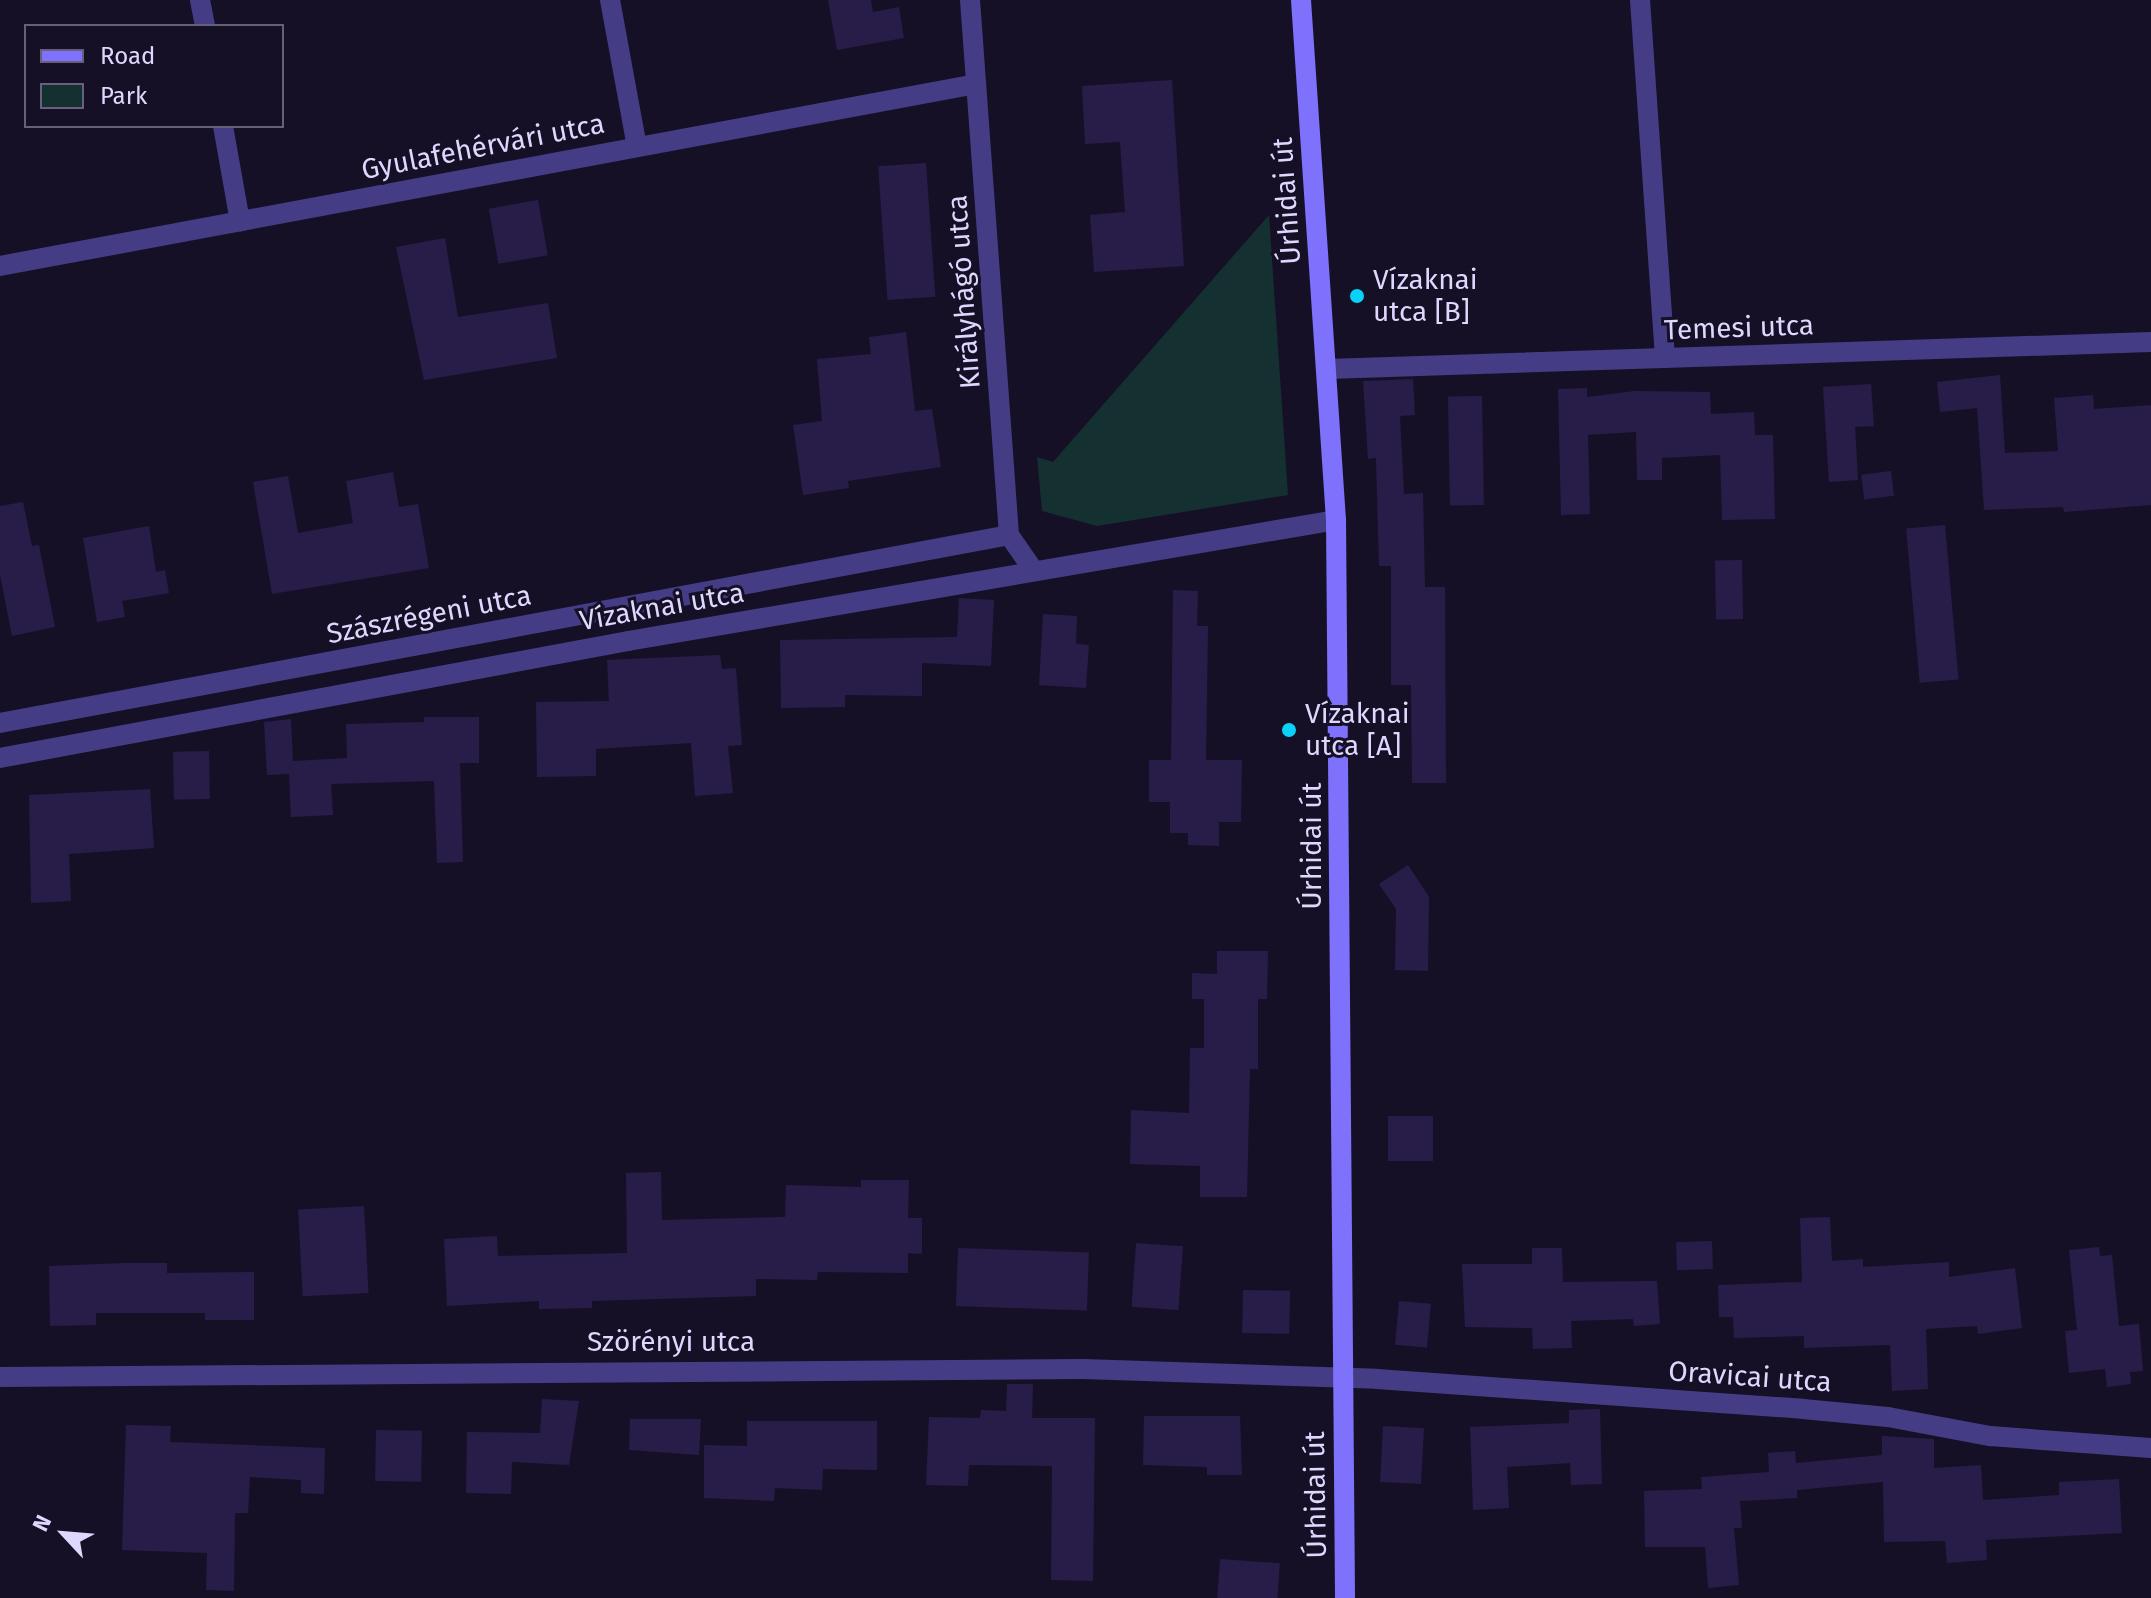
<!DOCTYPE html>
<html>
<head>
<meta charset="utf-8">
<style>
  body { margin:0 }
  #map { position:relative; width:2151px; height:1598px; overflow:hidden; background:#161027; font-family:"Fira Sans",sans-serif }
  div>[style] { position:absolute }
  .green>* { inset:0; background:#143031 }
  .building>* { inset:0; background:#281d48; transform-origin:0 0 }
  .street>* { height:20px; margin:-10px; padding:0 10px; transform-origin:10px; border-radius:10px; background:#443d85 }
  .secondary>* { height:20px; margin:-10px; padding:0 10px; transform-origin:10px; border-radius:10px; background:#7e71fb }
  .dots>* { width:22px; height:22px; translate:-50% -50%; box-sizing:border-box; border:4px solid #161027; border-radius:50% }
  span { translate:-50% -50%; white-space:nowrap; text-align:center; line-height:1.15; -webkit-text-stroke:6px #161027; paint-order:stroke }
  .street-label { font-size:28px; color:#dfd8fe }
  .poi-label { font-size:28px; color:#dfd8fe }
  .left { translate:0 -50%; text-align:left }
  .legend { position:absolute; left:24px; top:24px; width:260px; height:104px; box-sizing:border-box; background:#161027; border:2px solid #66607d; margin:0; padding:10px 14px; list-style:none; font-size:24px; color:#dfd8fe }
  .legend li { display:flex; align-items:center; gap:16px; height:40px }
  .legend b { width:40px; border:2px solid #66607d }
  .north { position:absolute; left:24px; top:1494px; width:80px; height:80px; -webkit-text-stroke:6px #161027; paint-order:stroke; rotate:296deg; font-size:22px; font-weight:700; line-height:32px; text-align:center; color:#dfd8fe }
  .north::after { content:''; display:block; margin:auto; width:28px; height:36px; background:#dfd8fe; clip-path:polygon(50% 0,100% 100%,50% 72%,0 100%) }
</style>
</head>
<body>
<div id="map">
  <div class="green">
    <div style="clip-path:polygon(1269px 215px,1288px 495px,1097px 526px,1042px 511px,1037px 457px,1053px 462px)"></div>
  </div>
  <div class="building">
    <div style="clip-path:polygon(828px 0,871px 0,873px 12px,899px 7px,904px 38px,837px 50px)"></div>
    <div style="clip-path:polygon(1172px 80px,1184px 266px,1094px 272px,1090px 215px,1125px 212px,1120px 142px,1085px 144px,1082px 86px)"></div>
    <div style="left:926px;top:163px;width:134px;height:48px;rotate:86deg"></div>
    <div style="left:538px;top:200px;width:56px;height:50px;rotate:80deg"></div>
    <div style="clip-path:polygon(445px 238px,458px 317px,548px 303px,557px 358px,424px 380px,396px 247px)"></div>
    <div style="clip-path:polygon(906px 332px,915px 411px,932px 409px,941px 467px,848px 481px,849px 488px,803px 495px,793px 425px,822px 421px,817px 359px,871px 354px,869px 337px)"></div>
    <div style="clip-path:polygon(2000px 375px,2005px 453px,2058px 451px,2054px 398px,2093px 395px,2094px 409px,2151px 405px,2151px 505px,2064px 512px,2063px 507px,1984px 510px,1977px 408px,1940px 412px,1937px 382px)"></div>
    <div style="clip-path:polygon(1413px 379px,1415px 415px,1400px 416px,1404px 494px,1423px 493px,1425px 587px,1445px 587px,1446px 783px,1412px 783px,1411px 685px,1391px 685px,1391px 566px,1379px 566px,1376px 458px,1368px 459px,1363px 381px)"></div>
    <div style="clip-path:polygon(1871px 384px,1874px 426px,1855px 427px,1858px 480px,1829px 482px,1823px 387px)"></div>
    <div style="clip-path:polygon(1587px 388px,1587px 397px,1635px 391px,1710px 392px,1711px 414px,1754px 412px,1755px 435px,1773px 435px,1775px 519px,1722px 520px,1720px 455px,1662px 458px,1662px 480px,1637px 480px,1636px 432px,1588px 435px,1590px 514px,1561px 515px,1558px 389px)"></div>
    <div style="left:1482px;top:396px;width:109px;height:34px;rotate:89deg"></div>
    <div style="left:1891px;top:471px;width:25px;height:30px;rotate:83deg"></div>
    <div style="clip-path:polygon(393px 472px,399px 507px,418px 504px,429px 568px,272px 594px,253px 482px,288px 476px,298px 533px,353px 523px,346px 481px)"></div>
    <div style="clip-path:polygon(23px 502px,32px 546px,39px 545px,55px 627px,12px 636px,0 575px,0 506px)"></div>
    <div style="left:1945px;top:525px;width:155px;height:39px;rotate:85deg"></div>
    <div style="clip-path:polygon(149px 526px,156px 572px,165px 570px,169px 593px,122px 601px,125px 617px,97px 622px,83px 538px)"></div>
    <div style="left:1742px;top:560px;width:59px;height:27px;rotate:89deg"></div>
    <div style="clip-path:polygon(1173px 590px,1198px 591px,1197px 626px,1208px 626px,1206px 760px,1242px 760px,1241px 822px,1219px 822px,1219px 846px,1188px 845px,1188px 833px,1170px 833px,1170px 802px,1149px 802px,1149px 760px,1171px 760px)"></div>
    <div style="clip-path:polygon(959px 598px,994px 600px,991px 666px,922px 663px,922px 696px,845px 695px,845px 707px,781px 708px,780px 640px,957px 637px)"></div>
    <div style="clip-path:polygon(1043px 614px,1077px 616px,1076px 644px,1089px 645px,1086px 688px,1039px 685px)"></div>
    <div style="clip-path:polygon(720px 655px,722px 669px,736px 668px,742px 745px,728px 746px,733px 793px,695px 796px,691px 743px,596px 749px,596px 776px,537px 777px,536px 702px,609px 701px,607px 660px)"></div>
    <div style="clip-path:polygon(424px 717px,479px 717px,479px 763px,460px 763px,463px 862px,437px 863px,434px 781px,331px 784px,333px 815px,291px 817px,289px 774px,267px 775px,264px 722px,291px 719px,293px 761px,347px 758px,346px 724px,424px 722px)"></div>
    <div style="left:209px;top:751px;width:48px;height:36px;rotate:89deg"></div>
    <div style="clip-path:polygon(150px 789px,154px 848px,69px 854px,71px 901px,31px 903px,29px 795px)"></div>
    <div style="clip-path:polygon(1408px 865px,1429px 897px,1428px 971px,1395px 970px,1396px 909px,1379px 884px)"></div>
    <div style="clip-path:polygon(1217px 951px,1268px 951px,1267px 999px,1258px 999px,1258px 1069px,1250px 1069px,1247px 1197px,1200px 1197px,1200px 1166px,1130px 1164px,1131px 1110px,1189px 1113px,1190px 1048px,1204px 1048px,1204px 999px,1192px 999px,1192px 973px,1217px 974px)"></div>
    <div style="left:1388px;top:1116px;width:45px;height:45px"></div>
    <div style="clip-path:polygon(661px 1172px,662px 1220px,785px 1217px,786px 1185px,861px 1187px,861px 1180px,909px 1180px,908px 1218px,922px 1218px,922px 1254px,908px 1253px,908px 1273px,818px 1272px,817px 1280px,756px 1279px,756px 1296px,592px 1301px,592px 1308px,539px 1309px,539px 1301px,447px 1306px,444px 1239px,497px 1236px,498px 1256px,627px 1253px,626px 1173px)"></div>
    <div style="left:364px;top:1206px;width:87px;height:66px;rotate:87deg"></div>
    <div style="clip-path:polygon(1830px 1217px,1832px 1261px,1863px 1259px,1863px 1267px,1949px 1262px,1949px 1277px,2015px 1268px,2022px 1328px,1978px 1334px,1977px 1326px,1926px 1329px,1928px 1389px,1892px 1391px,1890px 1345px,1804px 1348px,1804px 1336px,1734px 1338px,1733px 1317px,1719px 1317px,1718px 1285px,1802px 1282px,1800px 1218px)"></div>
    <div style="left:1712px;top:1241px;width:28px;height:36px;rotate:88deg"></div>
    <div style="left:1136px;top:1243px;width:47px;height:64px;rotate:4deg"></div>
    <div style="clip-path:polygon(2099px 1247px,2100px 1256px,2112px 1255px,2119px 1326px,2139px 1324px,2143px 1371px,2130px 1372px,2131px 1384px,2107px 1387px,2105px 1369px,2069px 1373px,2065px 1331px,2077px 1330px,2069px 1250px)"></div>
    <div style="left:958px;top:1248px;width:131px;height:58px;rotate:2deg"></div>
    <div style="clip-path:polygon(1532px 1248px,1562px 1248px,1563px 1282px,1657px 1281px,1660px 1324px,1634px 1326px,1633px 1319px,1571px 1321px,1572px 1348px,1533px 1349px,1532px 1328px,1465px 1327px,1462px 1264px,1532px 1264px)"></div>
    <div style="clip-path:polygon(125px 1263px,167px 1263px,167px 1273px,254px 1272px,254px 1320px,205px 1320px,205px 1313px,96px 1313px,96px 1325px,50px 1326px,49px 1266px)"></div>
    <div style="left:1243px;top:1290px;width:47px;height:43px;rotate:1deg"></div>
    <div style="left:1399px;top:1301px;width:32px;height:44px;rotate:5deg"></div>
    <div style="clip-path:polygon(1007px 1384px,1033px 1384px,1032px 1418px,1095px 1418px,1093px 1581px,1051px 1580px,1052px 1466px,969px 1465px,968px 1486px,926px 1485px,929px 1417px,980px 1418px,981px 1410px,1006px 1411px)"></div>
    <div style="clip-path:polygon(542px 1399px,579px 1401px,569px 1465px,512px 1462px,511px 1494px,466px 1493px,467px 1432px,540px 1433px)"></div>
    <div style="clip-path:polygon(1600px 1409px,1602px 1484px,1571px 1485px,1570px 1463px,1507px 1467px,1509px 1508px,1473px 1510px,1470px 1427px,1569px 1423px,1569px 1410px)"></div>
    <div style="clip-path:polygon(1144px 1416px,1240px 1416px,1242px 1475px,1207px 1475px,1207px 1467px,1143px 1465px)"></div>
    <div style="clip-path:polygon(630px 1419px,701px 1419px,699px 1455px,629px 1450px)"></div>
    <div style="clip-path:polygon(747px 1421px,877px 1421px,877px 1470px,823px 1469px,822px 1490px,775px 1488px,774px 1501px,704px 1498px,704px 1445px,747px 1446px)"></div>
    <div style="clip-path:polygon(126px 1425px,171px 1426px,170px 1442px,325px 1448px,324px 1494px,301px 1493px,301px 1480px,250px 1477px,248px 1513px,235px 1513px,234px 1591px,206px 1590px,207px 1553px,122px 1550px)"></div>
    <div style="left:1383px;top:1426px;width:41px;height:56px;rotate:3deg"></div>
    <div style="left:376px;top:1430px;width:46px;height:51px;rotate:1deg"></div>
    <div style="clip-path:polygon(1882px 1436px,1934px 1439px,1934px 1468px,1981px 1465px,1983px 1500px,2059px 1495px,2059px 1482px,2119px 1479px,2122px 1533px,1986px 1540px,1987px 1560px,1947px 1563px,1945px 1541px,1884px 1542px,1883px 1482px,1797px 1490px,1797px 1498px,1740px 1501px,1742px 1528px,1734px 1528px,1739px 1585px,1708px 1588px,1705px 1547px,1645px 1547px,1644px 1491px,1702px 1489px,1701px 1477px,1769px 1472px,1768px 1453px,1795px 1451px,1796px 1463px,1882px 1455px)"></div>
    <div style="left:1220px;top:1559px;width:60px;height:39px;rotate:4deg"></div>
  </div>
  <div class="street">
    <div style="left:200px;top:0;width:26px;rotate:79deg"></div>
    <div style="left:610px;top:0;width:149px;rotate:79.6deg"></div>
    <div style="left:970px;top:0;width:536px;rotate:85.83deg"></div>
    <div style="left:1009px;top:535px;width:44px;rotate:55.2deg"></div>
    <div style="left:1640px;top:0;width:359px;rotate:86deg"></div>
    <div style="left:223px;top:126px;width:97px;rotate:79.9deg"></div>
    <div style="left:0;top:266px;width:993px;rotate:-10.56deg"></div>
    <div style="left:1328px;top:369px;width:823px;rotate:-1.88deg"></div>
    <div style="left:0;top:723px;width:1026px;rotate:-10.55deg"></div>
    <div style="left:0;top:758px;width:639px;rotate:-10.55deg"></div>
    <div style="left:628px;top:641px;width:718px;rotate:-9.7deg"></div>
    <div style="left:0;top:1377px;width:1083px;rotate:-0.42deg"></div>
    <div style="left:1083px;top:1369px;width:294px;rotate:1.9deg"></div>
    <div style="left:1377px;top:1379px;width:427px;rotate:4deg"></div>
    <div style="left:1803px;top:1409px;width:85px;rotate:5.4deg"></div>
    <div style="left:1888px;top:1417px;width:104px;rotate:10.6deg"></div>
    <div style="left:1990px;top:1436px;width:161px;rotate:4.3deg"></div>
  </div>
  <div class="secondary">
    <div style="left:1301px;top:0;width:521px;rotate:86.15deg"></div>
    <div style="left:1336px;top:520px;width:1078px;rotate:89.52deg"></div>
  </div>
  <div class="dots">
    <div style="left:1357px;top:296px;background:#09d1f8"></div>
    <div style="left:1289px;top:730px;background:#09d1f8"></div>
  </div>
  <div class="street-label">
    <span style="left:483px;top:147px;rotate:-11deg">Gyulafehérvári utca</span>
    <span style="left:1287px;top:201px;rotate:-94deg">Úrhidai út</span>
    <span style="left:964px;top:292px;rotate:-94deg">Királyhágó utca</span>
    <span style="left:1739px;top:328px;rotate:-2deg">Temesi utca</span>
    <span style="left:662px;top:607px;rotate:-10deg">Vízaknai utca</span>
    <span style="left:429px;top:615px;rotate:-11deg">Szászrégeni utca</span>
    <span style="left:1312px;top:846px;rotate:-90deg">Úrhidai út</span>
    <span style="left:671px;top:1342px">Szörényi utca</span>
    <span style="left:1750px;top:1377px;rotate:4deg">Oravicai utca</span>
    <span style="left:1316px;top:1495px;rotate:-91deg">Úrhidai út</span>
  </div>
  <div class="poi-label">
    <span class="left" style="left:1373px;top:296px">Vízaknai<br>utca [B]</span>
    <span class="left" style="left:1305px;top:730px">Vízaknai<br>utca [A]</span>
  </div>
  <ul class="legend">
  <li><b style="height:10px;background:#7e71fb"></b>Road</li>
  <li><b style="height:22px;background:#143031"></b>Park</li>
  </ul>
  <div class="north">N</div>
</div>
</body>
</html>
